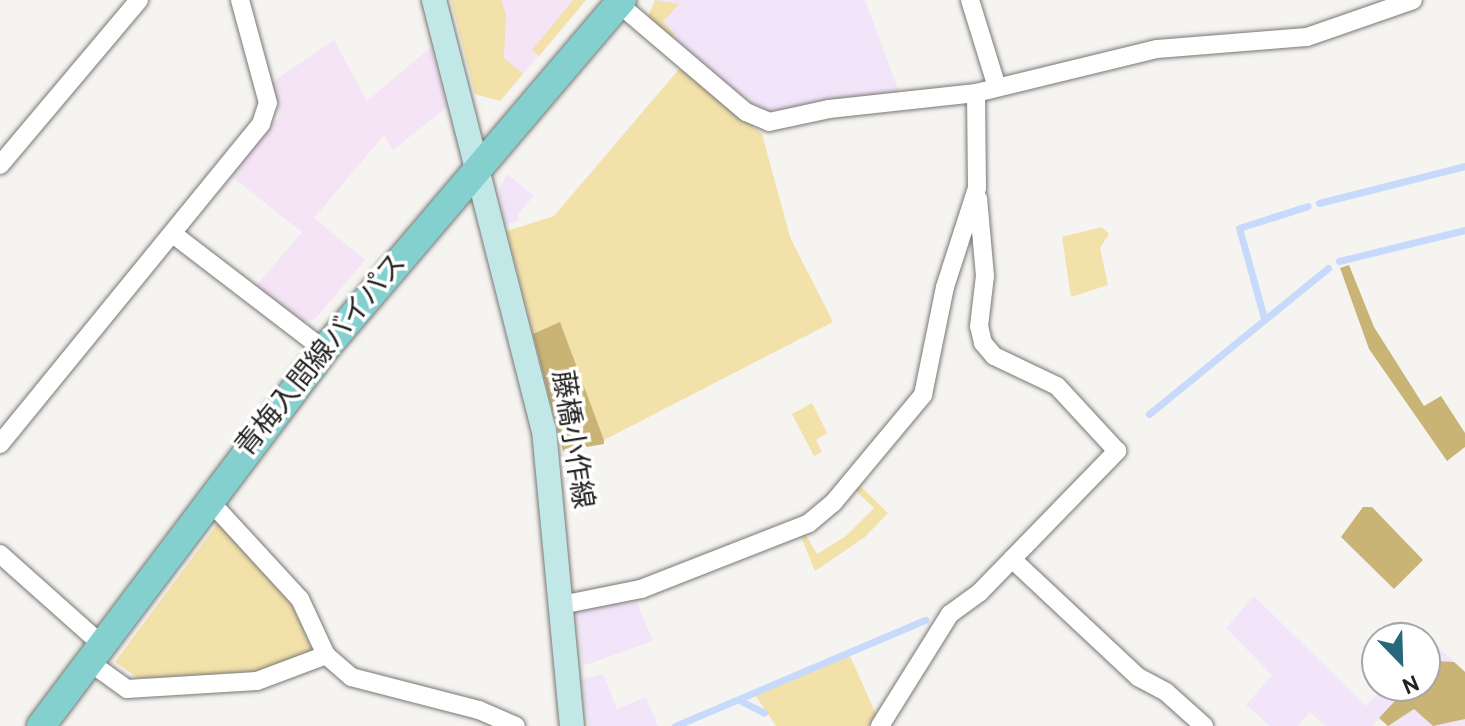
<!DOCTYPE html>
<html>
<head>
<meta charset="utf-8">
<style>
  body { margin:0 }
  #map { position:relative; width:1465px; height:726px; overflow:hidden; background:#f5f4f1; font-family:Overpass,"Noto Sans JP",sans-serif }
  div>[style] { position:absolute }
  .commercial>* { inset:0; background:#f2e5f9 }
  .industrial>* { inset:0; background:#f5e4f6 }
  .green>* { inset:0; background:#f3e1aa }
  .forest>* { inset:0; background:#c9b375 }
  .stream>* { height:7px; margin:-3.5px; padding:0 3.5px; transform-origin:3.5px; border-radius:3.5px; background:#c7dafb }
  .roads { filter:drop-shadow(0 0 2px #787774) drop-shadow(0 0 2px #787774) }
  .street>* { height:18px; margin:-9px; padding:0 9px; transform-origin:9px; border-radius:9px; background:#fff }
  .secondary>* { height:24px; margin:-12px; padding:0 12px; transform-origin:12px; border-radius:12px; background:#c1e8e7 }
  .primary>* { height:28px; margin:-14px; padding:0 14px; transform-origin:14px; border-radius:14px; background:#83d0cf }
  span { translate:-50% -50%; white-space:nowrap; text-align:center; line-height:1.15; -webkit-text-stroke:7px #fff; paint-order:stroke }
  .street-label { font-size:28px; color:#232322 }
  .north { position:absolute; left:1361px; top:622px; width:80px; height:80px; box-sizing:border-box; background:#fff; border:2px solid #a7a7a7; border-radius:50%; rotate:157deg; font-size:22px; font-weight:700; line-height:32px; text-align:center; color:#232322 }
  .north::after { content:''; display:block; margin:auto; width:28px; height:36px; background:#28687c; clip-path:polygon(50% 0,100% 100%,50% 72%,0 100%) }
</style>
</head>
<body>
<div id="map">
  <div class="commercial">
    <div style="clip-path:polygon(655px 0,865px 0,899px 91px,769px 112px,759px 110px,648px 17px)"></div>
    <div style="clip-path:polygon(507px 174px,534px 196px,518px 214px,519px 220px,505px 224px,499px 190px)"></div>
    <div style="clip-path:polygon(1254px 596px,1366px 706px,1385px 686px,1425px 686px,1425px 649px,1432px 641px,1465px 672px,1465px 726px,1388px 726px,1379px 718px,1372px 726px,1325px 726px,1310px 712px,1298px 726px,1270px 726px,1246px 705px,1272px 675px,1226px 628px)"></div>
    <div style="clip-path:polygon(635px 597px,653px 641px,583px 666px,576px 611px)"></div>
    <div style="clip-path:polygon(603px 674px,617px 709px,646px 697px,658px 726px,589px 726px,581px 679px)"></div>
  </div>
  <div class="industrial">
    <div style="clip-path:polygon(451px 0,586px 0,500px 101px,475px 94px)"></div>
    <div style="clip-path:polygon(334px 40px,367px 101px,431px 47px,447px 107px,393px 150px,384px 135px,314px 218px,365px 260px,316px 318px,302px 323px,255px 287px,302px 232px,231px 176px,280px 116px,271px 83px)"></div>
  </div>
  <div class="green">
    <div style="clip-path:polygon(451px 0,501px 0,506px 14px,504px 58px,523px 74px,500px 101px,475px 94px)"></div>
    <div style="clip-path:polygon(573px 0,586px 0,539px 56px,532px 50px)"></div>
    <div style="clip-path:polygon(655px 0,679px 4px,663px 22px,675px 34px,672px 37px,648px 17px)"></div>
    <div style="clip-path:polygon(680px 68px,762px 134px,790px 237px,833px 322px,604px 440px,560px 323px,533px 334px,507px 231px,554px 216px)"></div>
    <div style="clip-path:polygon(1102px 227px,1109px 234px,1100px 248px,1108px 285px,1071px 297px,1062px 237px)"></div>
    <div style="clip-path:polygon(812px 403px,827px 433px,816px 440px,822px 452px,814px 456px,792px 414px)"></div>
    <div style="clip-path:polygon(858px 484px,888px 513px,865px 537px,815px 571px,800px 534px,804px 532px,817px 554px,846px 536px,874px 508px,854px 489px)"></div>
    <div style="clip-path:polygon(221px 519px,292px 604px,315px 656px,254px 673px,138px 678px,115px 662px)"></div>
    <div style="clip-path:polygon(849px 654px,876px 714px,869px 726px,776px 726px,755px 695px)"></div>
  </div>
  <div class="forest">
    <div style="clip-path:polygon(1349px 265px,1374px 327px,1424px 406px,1441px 396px,1465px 433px,1465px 447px,1447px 461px,1369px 349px,1340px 268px)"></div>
    <div style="clip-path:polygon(560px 322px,604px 440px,604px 444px,563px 451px,533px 334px)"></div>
    <div style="clip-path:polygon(1363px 507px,1372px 507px,1423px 560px,1394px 589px,1341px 537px)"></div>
    <div style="clip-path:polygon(1437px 661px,1454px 662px,1465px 672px,1465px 719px,1433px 726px,1414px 709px,1388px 726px,1379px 718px,1409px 686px,1425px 686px,1425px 669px)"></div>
  </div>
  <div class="stream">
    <div style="left:1319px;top:203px;width:151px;rotate:-14.2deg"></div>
    <div style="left:1339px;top:261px;width:130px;rotate:-13.8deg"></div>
    <div style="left:1264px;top:318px;width:93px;rotate:-105.5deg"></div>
    <div style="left:1239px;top:228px;width:72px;rotate:-17.7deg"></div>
    <div style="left:1149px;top:414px;width:231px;rotate:-39.2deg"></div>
    <div style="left:739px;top:700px;width:28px;rotate:27deg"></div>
    <div style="left:675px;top:726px;width:272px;rotate:-23deg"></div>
  </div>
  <div class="roads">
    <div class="street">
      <div style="left:970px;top:0;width:91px;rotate:72.8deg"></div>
      <div style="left:619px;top:4px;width:167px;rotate:40.4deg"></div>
      <div style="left:746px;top:112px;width:25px;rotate:23deg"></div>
      <div style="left:769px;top:122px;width:61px;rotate:-12.2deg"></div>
      <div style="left:829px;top:109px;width:148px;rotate:-6.2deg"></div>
      <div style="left:976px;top:93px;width:186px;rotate:-13.7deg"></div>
      <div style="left:1157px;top:49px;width:150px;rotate:-4.6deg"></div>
      <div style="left:1307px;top:37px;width:112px;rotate:-19.2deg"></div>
      <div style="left:0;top:165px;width:216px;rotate:-49.9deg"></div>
      <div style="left:173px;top:234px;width:190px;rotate:37.5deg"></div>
      <div style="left:0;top:444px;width:413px;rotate:-50.8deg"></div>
      <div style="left:261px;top:124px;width:22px;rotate:-72deg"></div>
      <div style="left:268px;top:103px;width:107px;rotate:-105.2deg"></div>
      <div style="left:207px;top:498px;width:137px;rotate:47.4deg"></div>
      <div style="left:300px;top:599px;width:62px;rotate:65.1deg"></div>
      <div style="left:326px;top:655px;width:33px;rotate:41deg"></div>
      <div style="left:351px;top:677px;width:132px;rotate:14.5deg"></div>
      <div style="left:479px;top:710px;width:40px;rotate:23.4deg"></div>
      <div style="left:0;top:554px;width:134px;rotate:41.7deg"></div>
      <div style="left:1012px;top:559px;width:173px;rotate:43.1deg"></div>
      <div style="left:1138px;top:677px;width:32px;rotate:28deg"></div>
      <div style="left:1166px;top:692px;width:51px;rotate:41.8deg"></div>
      <div style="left:561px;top:605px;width:82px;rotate:-11.3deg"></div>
      <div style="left:641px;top:589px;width:180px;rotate:-21.4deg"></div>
      <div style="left:809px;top:523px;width:31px;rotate:-40deg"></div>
      <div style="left:833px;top:503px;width:141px;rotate:-50.2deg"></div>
      <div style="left:923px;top:395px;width:110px;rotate:-78.5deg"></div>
      <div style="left:945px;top:287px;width:104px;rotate:-72.1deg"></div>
      <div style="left:977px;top:188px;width:95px;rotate:-90.6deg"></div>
      <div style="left:88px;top:661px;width:48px;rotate:35.7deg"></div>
      <div style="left:127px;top:689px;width:130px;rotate:-3.5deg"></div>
      <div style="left:257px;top:681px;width:74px;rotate:-20.6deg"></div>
      <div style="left:880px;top:726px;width:132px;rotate:-58deg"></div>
      <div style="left:950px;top:614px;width:37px;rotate:-36deg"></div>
      <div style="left:980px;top:592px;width:197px;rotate:-45.8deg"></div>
      <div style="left:1117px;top:451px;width:88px;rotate:-132.7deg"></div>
      <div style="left:1057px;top:386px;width:70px;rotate:-154.5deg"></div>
      <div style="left:994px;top:356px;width:17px;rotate:-130deg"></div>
      <div style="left:983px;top:343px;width:17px;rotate:-103deg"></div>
      <div style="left:979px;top:326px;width:50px;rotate:-83.2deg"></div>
      <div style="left:985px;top:276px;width:78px;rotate:-95.1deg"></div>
    </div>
    <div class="secondary">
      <div style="left:434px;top:0;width:444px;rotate:75.7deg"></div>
      <div style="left:544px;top:430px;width:297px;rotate:84.6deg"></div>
    </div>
    <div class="primary">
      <div style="left:41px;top:726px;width:471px;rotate:-53deg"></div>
      <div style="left:324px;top:350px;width:460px;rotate:-49.6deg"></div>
    </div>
  </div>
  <div class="street-label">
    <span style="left:322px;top:356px;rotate:-51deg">青梅入間線バイパス</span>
    <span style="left:571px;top:440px;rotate:81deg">藤橋小作線</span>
  </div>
  <div class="north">N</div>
</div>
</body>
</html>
